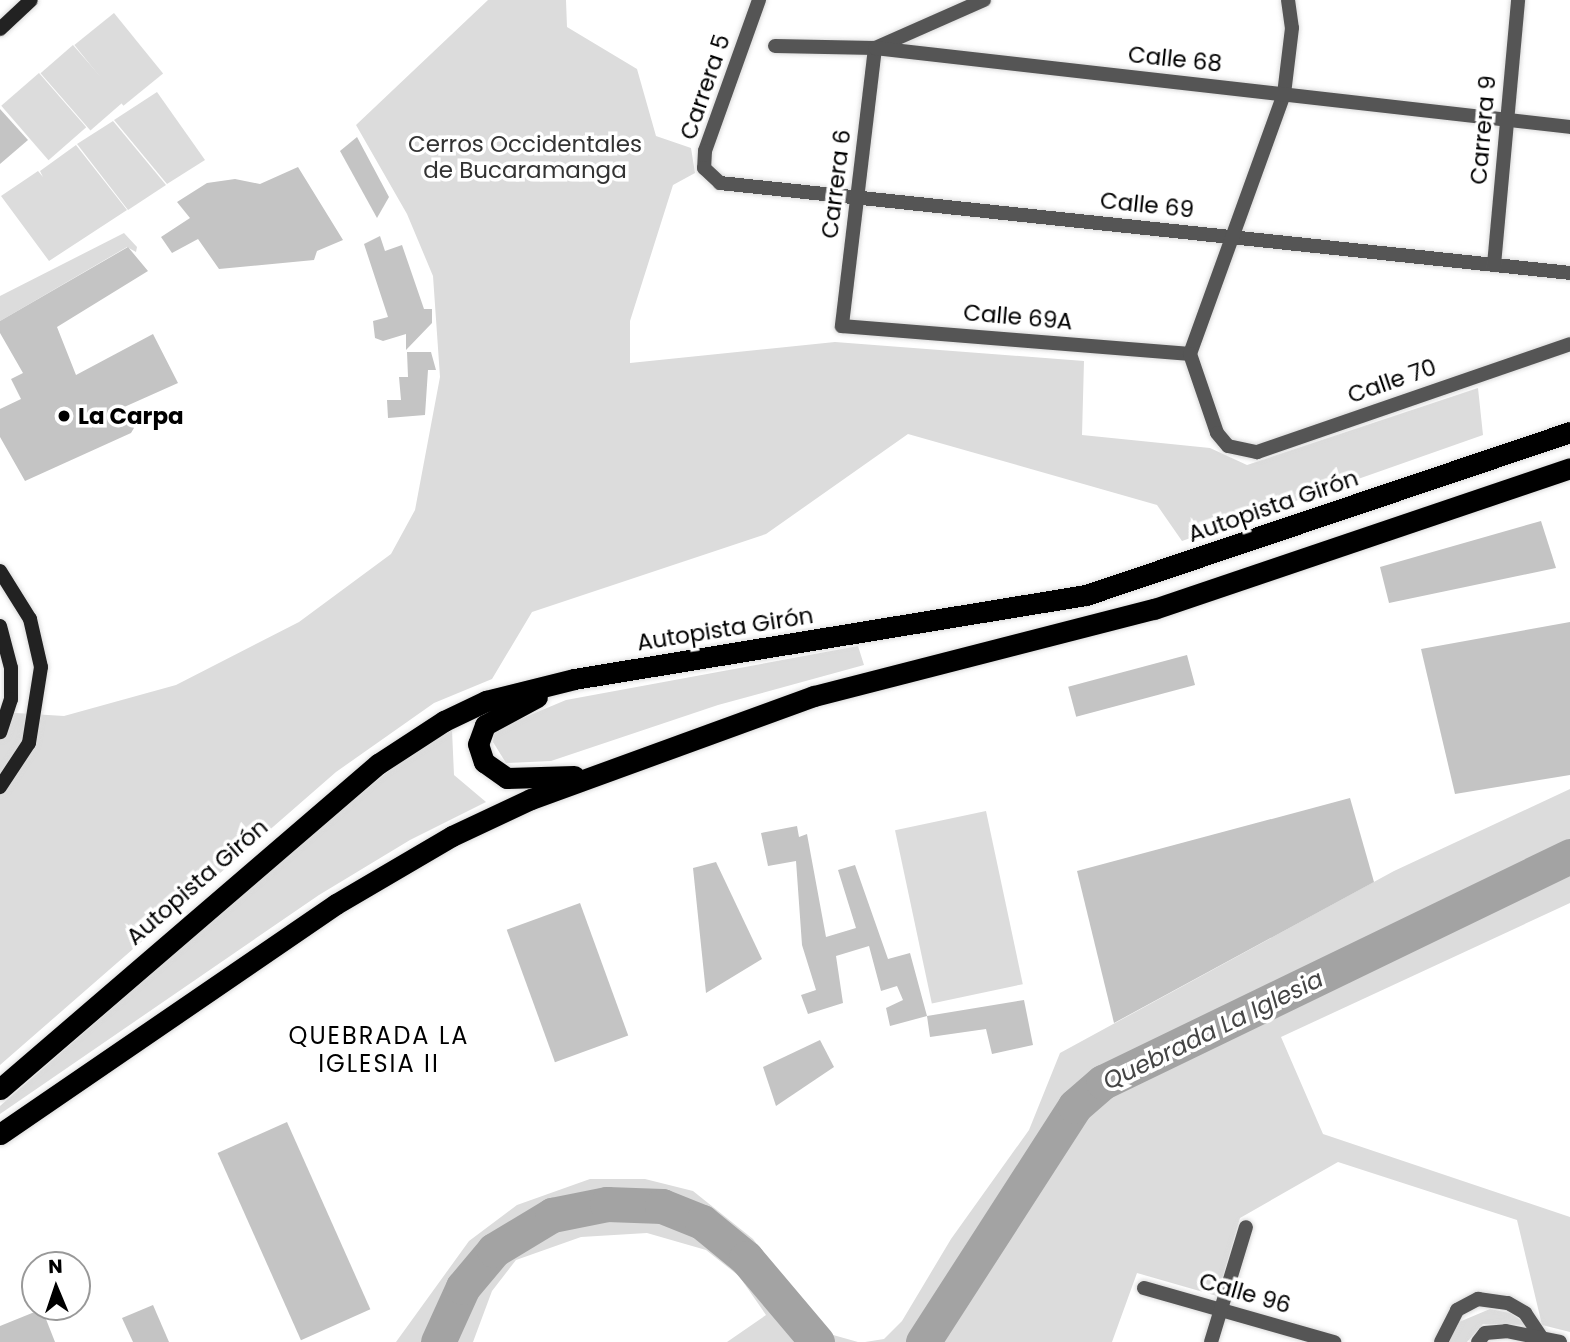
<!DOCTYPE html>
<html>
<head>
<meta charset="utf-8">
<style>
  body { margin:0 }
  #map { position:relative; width:1570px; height:1342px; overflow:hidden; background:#fff; font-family:Poppins,sans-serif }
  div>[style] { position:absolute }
  .green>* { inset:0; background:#dcdcdc; transform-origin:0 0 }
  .river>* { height:35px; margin:-17.5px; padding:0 17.5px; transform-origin:17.5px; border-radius:17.5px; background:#a3a3a3 }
  .building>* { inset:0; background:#c4c4c4; transform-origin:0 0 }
  .roads { filter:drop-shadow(0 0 2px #dbdbdb) drop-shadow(0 0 2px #dbdbdb) }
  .street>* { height:14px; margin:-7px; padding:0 7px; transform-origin:7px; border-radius:7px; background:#555 }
  .secondary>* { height:14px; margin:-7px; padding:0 7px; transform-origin:7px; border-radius:7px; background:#222 }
  .highway>* { height:21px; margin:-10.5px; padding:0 10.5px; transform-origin:10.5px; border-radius:10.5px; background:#000 }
  .dots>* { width:19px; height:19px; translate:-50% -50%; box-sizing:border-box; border:4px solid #fff; border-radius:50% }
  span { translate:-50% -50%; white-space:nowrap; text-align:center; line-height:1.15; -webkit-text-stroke:7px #fff; paint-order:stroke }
  .street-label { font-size:23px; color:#000 }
  .park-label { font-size:23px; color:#333 }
  .poi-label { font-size:23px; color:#000; font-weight:700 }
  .left { translate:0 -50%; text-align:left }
  .water-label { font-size:24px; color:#444; font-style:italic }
  .neighbourhood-label { font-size:24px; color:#000; letter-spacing:2px }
  .north { position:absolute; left:21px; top:1251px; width:70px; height:70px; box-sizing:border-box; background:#fff; border:2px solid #999; border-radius:50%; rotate:358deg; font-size:19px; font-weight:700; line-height:28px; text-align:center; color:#000 }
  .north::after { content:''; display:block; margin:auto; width:24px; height:32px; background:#000; clip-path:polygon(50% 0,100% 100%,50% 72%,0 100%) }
</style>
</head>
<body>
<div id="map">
  <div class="green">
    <div style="clip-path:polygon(488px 0,566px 0,567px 27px,637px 69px,656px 136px,691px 148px,695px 173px,673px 185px,630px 321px,630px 363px,835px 342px,1084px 361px,1082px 435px,1210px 448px,1247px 465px,1478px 388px,1483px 435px,1182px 541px,1157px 505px,908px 434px,766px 534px,532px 612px,492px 679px,434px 703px,336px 772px,0 1065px,0 712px,64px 716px,176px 685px,299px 622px,391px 554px,415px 510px,440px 377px,433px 276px,407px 214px,356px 125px)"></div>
    <div style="left:114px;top:13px;width:78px;height:51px;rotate:51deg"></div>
    <div style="left:73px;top:45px;width:76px;height:43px;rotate:49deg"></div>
    <div style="left:39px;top:73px;width:72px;height:50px;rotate:49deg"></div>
    <div style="clip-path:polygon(157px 92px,205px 160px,167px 184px,114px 120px)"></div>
    <div style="clip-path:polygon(113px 121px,166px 185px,128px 210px,77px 144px)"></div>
    <div style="clip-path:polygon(76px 145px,127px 210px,49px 261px,1px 196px,38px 171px,43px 177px,40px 171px)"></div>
    <div style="clip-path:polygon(124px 233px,137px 247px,136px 252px,127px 247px,0 321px,0 296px)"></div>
    <div style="clip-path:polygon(858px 646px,864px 665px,718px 705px,551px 761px,506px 763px,493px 742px,494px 730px,566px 700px)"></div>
    <div style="clip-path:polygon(452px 730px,454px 775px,486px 802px,410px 840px,319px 895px,0 1114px,0 1106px,294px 849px,409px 754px)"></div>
    <div style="clip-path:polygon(1570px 789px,1570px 903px,1281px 1037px,1323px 1134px,1570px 1217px,1570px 1332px,1542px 1325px,1517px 1220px,1338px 1162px,1240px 1218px,1217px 1296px,1137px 1273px,1112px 1342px,865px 1342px,884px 1339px,902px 1321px,951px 1239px,1029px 1130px,1060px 1053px,1394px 871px)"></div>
    <div style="left:986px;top:811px;width:177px;height:93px;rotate:78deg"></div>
    <div style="clip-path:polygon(590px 1179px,645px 1179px,693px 1191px,753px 1239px,826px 1333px,858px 1342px,727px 1342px,766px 1315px,739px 1276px,706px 1250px,647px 1233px,581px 1237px,516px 1260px,492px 1291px,473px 1342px,396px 1342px,469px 1241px,517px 1205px)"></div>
    <div style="clip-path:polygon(1490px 1309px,1510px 1313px,1528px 1325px,1483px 1324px,1467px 1342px,1449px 1342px,1459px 1322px)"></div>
  </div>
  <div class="river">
    <div style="left:438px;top:1342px;width:60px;rotate:-65.6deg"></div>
    <div style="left:463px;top:1287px;width:48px;rotate:-50deg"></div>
    <div style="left:494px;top:1250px;width:68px;rotate:-31.1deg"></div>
    <div style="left:552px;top:1215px;width:56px;rotate:-11.3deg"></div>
    <div style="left:607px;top:1204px;width:55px;rotate:2.1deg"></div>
    <div style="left:662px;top:1206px;width:43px;rotate:21.8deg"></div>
    <div style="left:702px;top:1222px;width:57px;rotate:39.3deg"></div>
    <div style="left:746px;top:1258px;width:110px;rotate:49.8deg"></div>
    <div style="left:923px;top:1342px;width:281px;rotate:-57.2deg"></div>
    <div style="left:1075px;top:1106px;width:37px;rotate:-41deg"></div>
    <div style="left:1103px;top:1082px;width:519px;rotate:-25.82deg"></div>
  </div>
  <div class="building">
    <div style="clip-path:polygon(0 109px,28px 140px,0 164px)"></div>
    <div style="clip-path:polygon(357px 137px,389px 197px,377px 218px,340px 151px)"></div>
    <div style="clip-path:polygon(298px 167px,343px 240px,317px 251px,314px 260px,219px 269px,198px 239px,172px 253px,161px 237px,190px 218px,177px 202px,207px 183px,235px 179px,260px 184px)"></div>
    <div style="clip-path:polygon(380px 236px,385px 251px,402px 245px,424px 309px,432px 309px,432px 323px,406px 350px,406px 334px,383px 341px,375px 338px,373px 321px,388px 317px,364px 244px)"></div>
    <div style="clip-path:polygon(128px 247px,148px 271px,57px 327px,76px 375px,153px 334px,178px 383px,122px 408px,134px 428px,131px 433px,25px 481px,0 437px,0 409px,21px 399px,11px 379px,23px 373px,0 333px,0 321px)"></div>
    <div style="clip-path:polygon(407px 352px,431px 352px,436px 370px,428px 370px,425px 415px,388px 418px,387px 400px,401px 400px,399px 377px,408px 377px)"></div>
    <div style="clip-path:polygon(1541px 521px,1556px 568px,1389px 603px,1380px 567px)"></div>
    <div style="clip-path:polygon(1570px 622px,1570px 775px,1455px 794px,1421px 649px)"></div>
    <div style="left:1187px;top:655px;width:31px;height:123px;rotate:75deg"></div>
    <div style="clip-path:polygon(1350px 798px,1374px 882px,1114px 1023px,1077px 871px)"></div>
    <div style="clip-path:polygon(797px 826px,799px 837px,807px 834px,826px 937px,856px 928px,838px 870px,855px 865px,888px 959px,910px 953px,927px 1016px,890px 1026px,886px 1008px,903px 1000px,897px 986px,881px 991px,869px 946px,836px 956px,843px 1003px,808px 1014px,801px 995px,816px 990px,802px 945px,796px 861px,768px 866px,761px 833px)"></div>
    <div style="clip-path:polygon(716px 862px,762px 959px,706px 993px,693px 868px)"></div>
    <div style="left:580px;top:903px;width:141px;height:78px;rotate:70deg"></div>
    <div style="clip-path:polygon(1024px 1000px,1033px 1045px,992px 1054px,986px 1029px,930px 1037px,927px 1016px)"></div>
    <div style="clip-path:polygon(820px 1040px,834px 1067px,776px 1106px,763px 1067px)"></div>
    <div style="left:287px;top:1122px;width:205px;height:76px;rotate:66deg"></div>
    <div style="clip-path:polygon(153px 1305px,169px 1342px,133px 1342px,122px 1318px)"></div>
    <div style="clip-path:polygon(42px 1309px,55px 1342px,0 1342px,0 1326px)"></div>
  </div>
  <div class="roads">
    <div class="street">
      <div style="left:759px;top:0;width:160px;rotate:109.7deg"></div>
      <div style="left:705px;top:151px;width:17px;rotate:93deg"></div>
      <div style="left:704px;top:168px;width:22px;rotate:43deg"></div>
      <div style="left:720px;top:183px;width:855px;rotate:6.04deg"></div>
      <div style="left:984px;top:0;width:119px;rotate:156.2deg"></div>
      <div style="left:875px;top:48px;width:280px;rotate:96.8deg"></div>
      <div style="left:842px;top:326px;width:349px;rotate:4.6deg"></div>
      <div style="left:1288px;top:0;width:28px;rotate:82deg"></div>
      <div style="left:1292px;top:28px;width:66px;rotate:96.9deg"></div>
      <div style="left:1284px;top:94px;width:276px;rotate:109.9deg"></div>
      <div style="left:1190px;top:354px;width:83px;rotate:71.1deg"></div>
      <div style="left:1217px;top:433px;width:17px;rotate:50deg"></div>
      <div style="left:1228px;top:446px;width:30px;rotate:12deg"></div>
      <div style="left:1257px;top:452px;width:331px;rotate:-19deg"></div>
      <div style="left:775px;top:46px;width:100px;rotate:1.1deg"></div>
      <div style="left:875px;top:48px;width:699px;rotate:6.48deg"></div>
      <div style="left:1494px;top:265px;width:266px;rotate:-84.8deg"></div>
      <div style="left:1144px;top:1288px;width:198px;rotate:15.9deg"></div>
      <div style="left:1211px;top:1342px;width:120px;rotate:-73.1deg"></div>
      <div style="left:1441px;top:1342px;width:36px;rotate:-63deg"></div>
      <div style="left:1457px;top:1310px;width:24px;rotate:-28deg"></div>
      <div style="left:1478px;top:1299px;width:30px;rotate:8deg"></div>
      <div style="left:1508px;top:1303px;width:20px;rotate:30deg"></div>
      <div style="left:1525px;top:1313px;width:29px;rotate:56deg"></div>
      <div style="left:1478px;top:1342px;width:11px;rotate:-52deg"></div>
      <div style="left:1485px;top:1333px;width:21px;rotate:-5deg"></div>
      <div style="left:1506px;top:1331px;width:55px;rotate:11.5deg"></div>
    </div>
    <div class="secondary">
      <div style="left:0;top:29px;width:42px;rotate:-43.1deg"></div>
      <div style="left:0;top:571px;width:57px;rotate:58deg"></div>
      <div style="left:30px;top:619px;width:49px;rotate:77.1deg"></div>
      <div style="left:41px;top:667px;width:77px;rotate:99deg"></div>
      <div style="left:29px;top:743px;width:53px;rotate:123.4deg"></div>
      <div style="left:0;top:626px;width:43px;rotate:75.3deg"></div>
      <div style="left:11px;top:668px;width:31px;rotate:90deg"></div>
      <div style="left:11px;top:699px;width:35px;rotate:108deg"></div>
    </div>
    <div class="highway">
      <div style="left:537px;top:697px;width:59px;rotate:151.7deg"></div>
      <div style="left:485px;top:725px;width:20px;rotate:110deg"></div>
      <div style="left:478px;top:744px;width:19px;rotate:72deg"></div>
      <div style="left:484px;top:762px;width:28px;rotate:35deg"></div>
      <div style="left:507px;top:778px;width:67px;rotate:-1.7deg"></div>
      <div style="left:0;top:1089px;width:499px;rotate:-40.7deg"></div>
      <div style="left:378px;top:764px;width:79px;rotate:-33.1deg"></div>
      <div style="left:444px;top:721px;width:47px;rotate:-25.5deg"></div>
      <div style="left:486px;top:701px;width:91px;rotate:-14deg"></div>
      <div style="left:574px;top:679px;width:519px;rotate:-9.32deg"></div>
      <div style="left:1086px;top:595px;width:511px;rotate:-18.61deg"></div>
      <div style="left:0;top:1134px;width:407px;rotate:-34.4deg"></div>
      <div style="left:336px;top:904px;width:134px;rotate:-30.4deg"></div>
      <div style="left:452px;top:836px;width:87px;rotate:-25.1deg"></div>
      <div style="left:531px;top:799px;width:301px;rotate:-20deg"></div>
      <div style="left:814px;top:696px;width:351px;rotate:-14.4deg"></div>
      <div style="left:1154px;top:609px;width:439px;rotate:-18.7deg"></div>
    </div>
  </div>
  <div class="dots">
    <div style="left:64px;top:416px;background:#000"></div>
  </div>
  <div class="street-label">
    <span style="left:1175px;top:59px;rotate:6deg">Calle 68</span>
    <span style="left:705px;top:87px;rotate:-71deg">Carrera 5</span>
    <span style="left:1483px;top:130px;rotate:-85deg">Carrera 9</span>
    <span style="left:836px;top:184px;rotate:-83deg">Carrera 6</span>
    <span style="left:1147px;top:205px;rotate:6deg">Calle 69</span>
    <span style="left:1018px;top:317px;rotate:5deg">Calle 69A</span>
    <span style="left:1392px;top:381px;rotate:-19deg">Calle 70</span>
    <span style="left:1273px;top:506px;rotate:-19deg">Autopista Girón</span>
    <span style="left:725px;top:629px;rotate:-9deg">Autopista Girón</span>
    <span style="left:197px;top:882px;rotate:-41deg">Autopista Girón</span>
    <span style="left:1245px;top:1293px;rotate:16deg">Calle 96</span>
  </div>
  <div class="park-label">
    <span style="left:525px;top:157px">Cerros Occidentales<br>de Bucaramanga</span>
  </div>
  <div class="poi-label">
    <span class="left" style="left:78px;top:416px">La Carpa</span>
  </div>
  <div class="water-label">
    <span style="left:1213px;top:1030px;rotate:-26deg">Quebrada La Iglesia</span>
  </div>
  <div class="neighbourhood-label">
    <span style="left:379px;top:1050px">QUEBRADA LA<br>IGLESIA II</span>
  </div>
  <div class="north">N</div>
</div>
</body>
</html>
